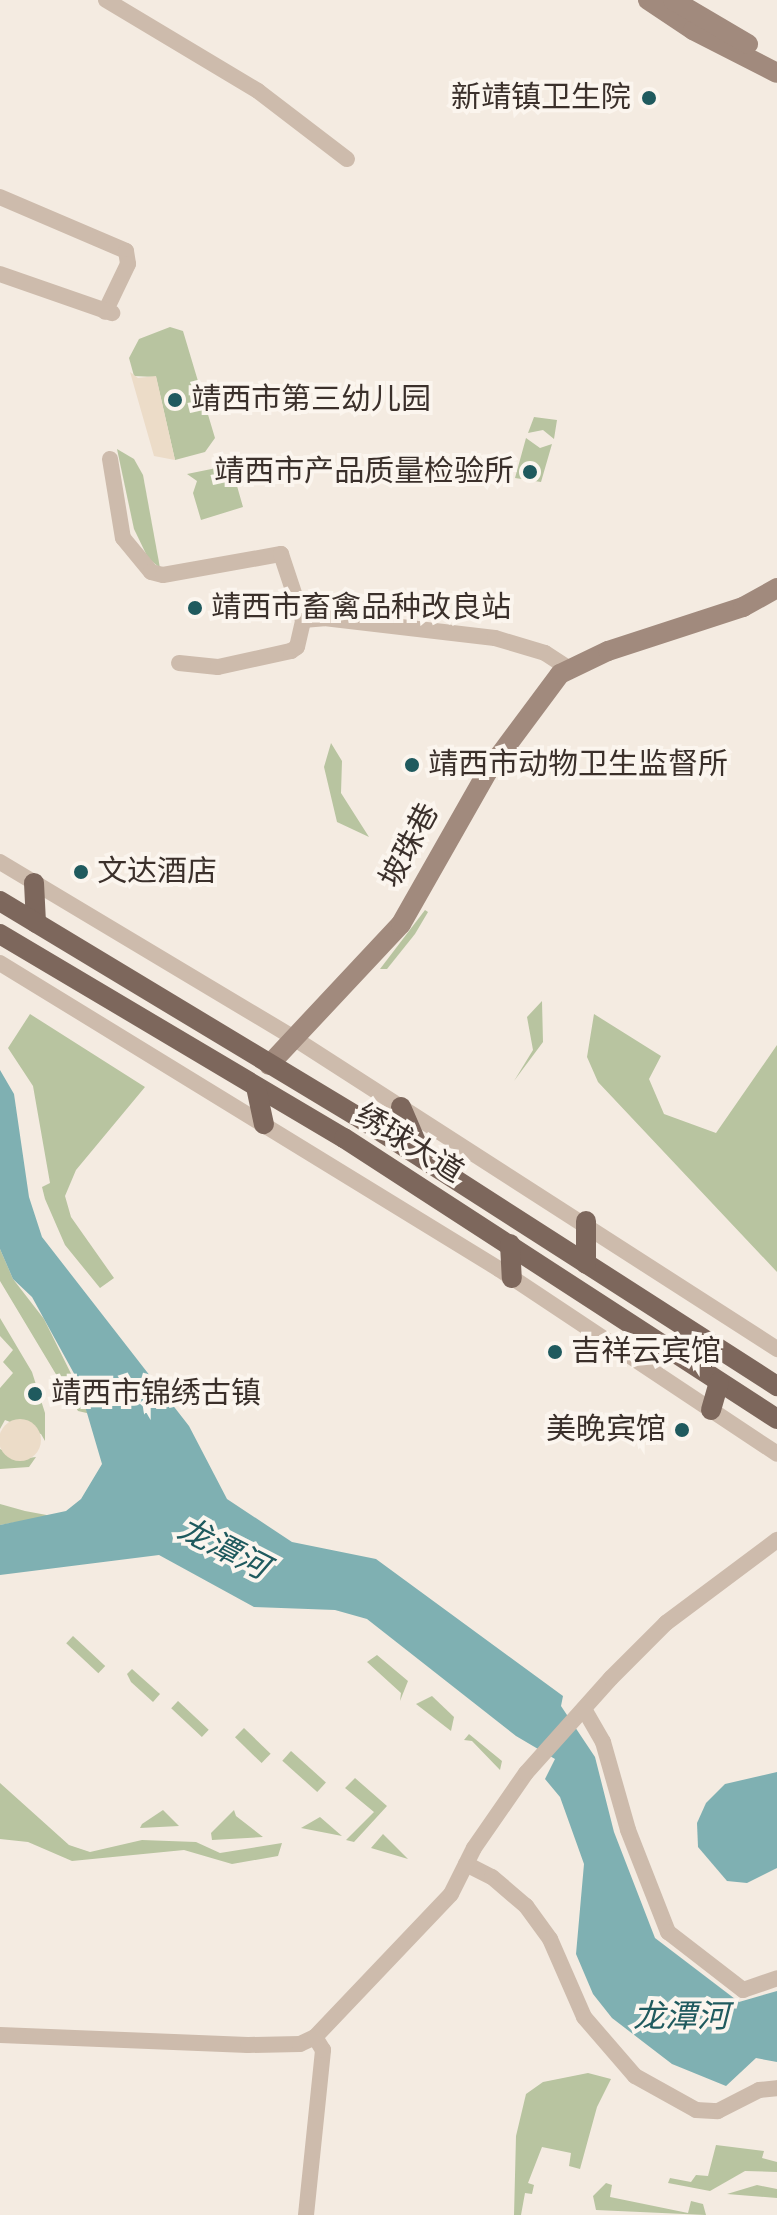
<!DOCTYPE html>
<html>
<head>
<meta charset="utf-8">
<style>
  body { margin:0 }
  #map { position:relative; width:777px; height:2215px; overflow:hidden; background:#f4ebe1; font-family:Signika,"Noto Sans SC",sans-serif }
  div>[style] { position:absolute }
  .green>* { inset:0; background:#b8c4a0; transform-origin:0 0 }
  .plaza>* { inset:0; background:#ecdcc8 }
  .round { border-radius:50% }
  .water>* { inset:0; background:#7fb0b2 }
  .street>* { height:16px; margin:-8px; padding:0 8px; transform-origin:8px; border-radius:8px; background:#cdbbac }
  .secondary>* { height:20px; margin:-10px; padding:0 10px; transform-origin:10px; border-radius:10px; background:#a18a7d }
  .primary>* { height:20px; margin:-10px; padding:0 10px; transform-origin:10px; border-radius:10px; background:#7d675c }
  .dots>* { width:22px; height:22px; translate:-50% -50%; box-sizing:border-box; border:4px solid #fbf5ee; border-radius:50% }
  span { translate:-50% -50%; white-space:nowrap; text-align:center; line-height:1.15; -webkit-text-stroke:8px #fbf5ee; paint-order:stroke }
  .poi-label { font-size:30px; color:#3b302b }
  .right { translate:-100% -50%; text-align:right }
  .left { translate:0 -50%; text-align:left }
  .street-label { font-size:30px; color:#3b302b }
  .water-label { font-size:32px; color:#1f5a5e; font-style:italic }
</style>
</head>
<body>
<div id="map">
  <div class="green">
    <div style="clip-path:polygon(170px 327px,183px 331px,215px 438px,205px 452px,175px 460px,156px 377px,134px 376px,129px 358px,139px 339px)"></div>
    <div style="clip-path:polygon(534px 417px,557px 420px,554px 439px,543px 430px,528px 433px)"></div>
    <div style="clip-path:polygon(526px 438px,540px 448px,552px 444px,541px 482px,515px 478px)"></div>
    <div style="clip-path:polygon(117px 449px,134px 459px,143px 475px,160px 568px,148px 558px,134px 529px)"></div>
    <div style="clip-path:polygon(231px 465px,243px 507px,201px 520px,193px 493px,197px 481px,187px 474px)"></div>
    <div style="clip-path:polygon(331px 743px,342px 761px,341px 793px,369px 837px,337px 822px,324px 767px)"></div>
    <div style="clip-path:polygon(425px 910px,428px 912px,415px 934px,387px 969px,380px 969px)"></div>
    <div style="clip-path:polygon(542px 1001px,543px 1042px,514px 1081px,533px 1050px,527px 1017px)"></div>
    <div style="clip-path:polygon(30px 1014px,145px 1087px,76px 1170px,65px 1196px,71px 1217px,114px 1278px,100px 1288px,65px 1245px,45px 1199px,42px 1187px,50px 1183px,33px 1086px,8px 1048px)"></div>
    <div style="clip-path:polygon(594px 1014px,661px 1056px,649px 1079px,664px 1114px,716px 1133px,777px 1045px,777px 1272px,598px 1082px,587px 1057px)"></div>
    <div style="clip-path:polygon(0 1249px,13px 1279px,44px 1319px,91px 1414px,78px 1411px,0 1281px)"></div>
    <div style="clip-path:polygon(0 1318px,32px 1372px,45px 1413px,45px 1441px,41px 1434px,5px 1420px,0 1429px,0 1388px,13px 1373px,3px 1362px,13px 1350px,0 1336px)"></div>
    <div style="clip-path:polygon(0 1449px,21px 1459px,36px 1457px,29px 1467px,0 1469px)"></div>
    <div style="clip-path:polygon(0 1504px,25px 1511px,52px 1516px,0 1525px)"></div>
    <div style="left:73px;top:1636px;width:44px;height:10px;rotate:43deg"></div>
    <div style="clip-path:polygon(377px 1655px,408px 1681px,400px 1701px,401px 1693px,367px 1662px)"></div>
    <div style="clip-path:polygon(132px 1669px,160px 1694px,153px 1702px,131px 1682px,127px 1674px)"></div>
    <div style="clip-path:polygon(432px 1696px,454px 1717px,451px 1731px,416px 1704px)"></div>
    <div style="left:178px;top:1701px;width:42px;height:10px;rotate:43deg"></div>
    <div style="left:244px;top:1728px;width:37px;height:13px;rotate:44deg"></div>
    <div style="clip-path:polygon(469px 1734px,502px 1761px,500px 1770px,472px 1741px,464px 1740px)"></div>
    <div style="left:291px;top:1751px;width:47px;height:13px;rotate:42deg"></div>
    <div style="clip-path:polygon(355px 1778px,387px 1806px,354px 1842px,346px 1840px,374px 1812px,345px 1788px)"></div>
    <div style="clip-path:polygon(0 1783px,69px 1845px,90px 1852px,142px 1840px,196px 1842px,220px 1853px,282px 1843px,278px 1856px,232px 1864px,184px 1850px,72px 1861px,28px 1842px,0 1839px)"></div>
    <div style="clip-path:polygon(163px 1810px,179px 1826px,140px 1828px,142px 1824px)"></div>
    <div style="clip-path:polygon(234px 1810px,236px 1816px,263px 1837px,212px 1840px,211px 1833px)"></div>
    <div style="clip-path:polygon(320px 1817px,342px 1836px,301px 1828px)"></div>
    <div style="clip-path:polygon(383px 1834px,408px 1859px,371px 1848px)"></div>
    <div style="clip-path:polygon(588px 2073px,611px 2079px,597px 2107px,580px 2169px,569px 2166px,571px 2153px,542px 2147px,528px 2183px,534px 2185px,532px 2194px,525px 2193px,521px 2215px,514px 2215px,516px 2136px,526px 2094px,543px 2082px)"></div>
    <div style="clip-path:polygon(716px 2145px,764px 2151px,762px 2158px,777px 2162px,777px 2172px,745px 2171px,710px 2191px,668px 2183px,670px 2178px,691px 2182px,696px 2175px,708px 2176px)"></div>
    <div style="clip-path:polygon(606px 2183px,612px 2185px,610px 2197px,688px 2213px,691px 2201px,703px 2204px,706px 2215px,596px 2210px,593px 2196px)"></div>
    <div style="clip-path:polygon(757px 2185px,777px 2189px,777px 2198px,727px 2194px)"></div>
  </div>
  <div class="plaza">
    <div style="clip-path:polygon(130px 372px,138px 378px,156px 376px,175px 460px,154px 456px)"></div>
    <div class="round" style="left:-1px;top:1419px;width:42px;height:42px"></div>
  </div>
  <div class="water">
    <div style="clip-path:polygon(0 1070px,14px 1094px,29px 1197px,42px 1237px,189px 1426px,227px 1499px,292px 1542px,376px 1559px,563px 1696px,561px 1706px,595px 1757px,614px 1832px,655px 1938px,739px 2002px,777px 1991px,777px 2062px,756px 2058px,726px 2086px,672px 2064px,612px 2018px,593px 1994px,576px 1954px,584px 1864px,560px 1797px,545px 1779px,555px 1759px,516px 1736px,367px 1619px,335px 1610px,254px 1607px,159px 1555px,0 1575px,0 1525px,66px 1511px,81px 1499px,102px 1464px,77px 1379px,32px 1297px,13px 1279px,0 1249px)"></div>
    <div style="clip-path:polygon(777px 1772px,777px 1868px,747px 1883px,727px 1881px,698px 1847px,697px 1823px,706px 1803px,725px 1784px)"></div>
  </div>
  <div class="street">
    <div style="left:106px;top:0;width:177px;rotate:30.9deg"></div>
    <div style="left:258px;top:91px;width:112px;rotate:37.4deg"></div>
    <div style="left:0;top:197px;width:137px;rotate:23.2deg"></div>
    <div style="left:126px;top:251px;width:13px;rotate:81deg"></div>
    <div style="left:128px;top:264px;width:53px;rotate:115.6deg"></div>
    <div style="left:0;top:274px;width:119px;rotate:19.2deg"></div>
    <div style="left:110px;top:459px;width:80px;rotate:80.7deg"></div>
    <div style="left:123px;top:538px;width:44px;rotate:50.5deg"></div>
    <div style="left:151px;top:572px;width:12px;rotate:14deg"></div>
    <div style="left:163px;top:575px;width:120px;rotate:-10.1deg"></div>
    <div style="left:281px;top:554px;width:70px;rotate:71.6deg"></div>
    <div style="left:179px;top:663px;width:39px;rotate:6deg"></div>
    <div style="left:218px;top:667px;width:75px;rotate:-12.4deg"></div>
    <div style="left:291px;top:651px;width:7px;rotate:-34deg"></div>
    <div style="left:297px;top:647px;width:28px;rotate:-77deg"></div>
    <div style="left:303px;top:620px;width:21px;rotate:-5deg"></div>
    <div style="left:324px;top:618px;width:172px;rotate:6.7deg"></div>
    <div style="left:495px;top:638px;width:52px;rotate:16.7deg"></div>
    <div style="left:545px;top:653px;width:27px;rotate:33deg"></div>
    <div style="left:0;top:862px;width:340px;rotate:30.9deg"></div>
    <div style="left:292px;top:1037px;width:577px;rotate:32.75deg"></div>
    <div style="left:0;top:963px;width:585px;rotate:31.52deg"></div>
    <div style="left:499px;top:1269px;width:334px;rotate:33.6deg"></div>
    <div style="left:584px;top:1709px;width:38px;rotate:60deg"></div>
    <div style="left:603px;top:1742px;width:91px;rotate:74.1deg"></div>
    <div style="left:628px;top:1830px;width:110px;rotate:68.6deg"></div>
    <div style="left:668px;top:1932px;width:95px;rotate:37.7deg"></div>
    <div style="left:743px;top:1990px;width:36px;rotate:-19deg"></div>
    <div style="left:466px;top:1864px;width:29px;rotate:27deg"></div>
    <div style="left:492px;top:1877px;width:45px;rotate:40.5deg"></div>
    <div style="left:526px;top:1906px;width:41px;rotate:54deg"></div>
    <div style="left:550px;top:1939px;width:85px;rotate:66.4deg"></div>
    <div style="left:584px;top:2017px;width:78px;rotate:49.2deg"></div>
    <div style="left:635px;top:2076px;width:70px;rotate:29.1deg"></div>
    <div style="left:696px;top:2110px;width:22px;rotate:3deg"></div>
    <div style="left:718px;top:2111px;width:46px;rotate:-27.1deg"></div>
    <div style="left:759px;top:2090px;width:18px;rotate:-6deg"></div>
    <div style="left:0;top:2035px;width:248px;rotate:2.3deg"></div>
    <div style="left:248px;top:2045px;width:52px;rotate:-1.1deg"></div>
    <div style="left:300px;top:2044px;width:17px;rotate:-25deg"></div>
    <div style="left:315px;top:2037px;width:197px;rotate:-46.4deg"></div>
    <div style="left:451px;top:1894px;width:51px;rotate:-63.4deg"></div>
    <div style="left:474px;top:1848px;width:91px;rotate:-55.3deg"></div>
    <div style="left:526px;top:1773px;width:127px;rotate:-48.2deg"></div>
    <div style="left:611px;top:1678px;width:78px;rotate:-45deg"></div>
    <div style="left:666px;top:1623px;width:139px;rotate:-36.8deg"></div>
    <div style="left:306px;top:2215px;width:166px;rotate:-84.1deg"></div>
    <div style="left:323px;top:2050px;width:15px;rotate:-122deg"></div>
  </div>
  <div class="secondary">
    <div style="left:648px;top:0;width:54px;rotate:33.7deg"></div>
    <div style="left:693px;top:30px;width:94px;rotate:27.1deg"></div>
    <div style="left:673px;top:0;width:87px;rotate:30.4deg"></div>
    <div style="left:269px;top:1065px;width:193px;rotate:-46.9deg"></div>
    <div style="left:401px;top:924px;width:176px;rotate:-60.4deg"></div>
    <div style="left:488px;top:771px;width:121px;rotate:-53.4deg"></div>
    <div style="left:560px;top:674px;width:53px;rotate:-25.6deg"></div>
    <div style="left:608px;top:651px;width:142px;rotate:-18.1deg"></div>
    <div style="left:743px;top:607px;width:39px;rotate:-29deg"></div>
  </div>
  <div class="primary">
    <div style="left:34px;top:883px;width:40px;rotate:87.1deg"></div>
    <div style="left:0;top:901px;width:415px;rotate:31.1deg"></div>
    <div style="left:355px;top:1115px;width:502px;rotate:32.71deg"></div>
    <div style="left:0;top:934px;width:400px;rotate:30.7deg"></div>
    <div style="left:344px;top:1138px;width:516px;rotate:32.98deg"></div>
    <div style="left:256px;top:1087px;width:38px;rotate:78deg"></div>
    <div style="left:401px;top:1107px;width:56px;rotate:66.7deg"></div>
    <div style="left:586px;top:1221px;width:43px;rotate:90deg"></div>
    <div style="left:510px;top:1244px;width:34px;rotate:87deg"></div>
    <div style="left:711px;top:1410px;width:29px;rotate:-74deg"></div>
  </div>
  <div class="dots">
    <div style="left:649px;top:98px;background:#1f5a5e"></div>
    <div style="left:175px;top:400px;background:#1f5a5e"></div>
    <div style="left:530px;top:472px;background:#1f5a5e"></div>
    <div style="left:195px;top:608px;background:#1f5a5e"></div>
    <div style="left:412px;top:765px;background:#1f5a5e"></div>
    <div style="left:81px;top:872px;background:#1f5a5e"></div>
    <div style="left:555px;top:1352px;background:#1f5a5e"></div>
    <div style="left:35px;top:1394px;background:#1f5a5e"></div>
    <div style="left:682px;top:1430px;background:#1f5a5e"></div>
  </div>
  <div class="poi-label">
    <span class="right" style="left:631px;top:98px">新靖镇卫生院</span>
    <span class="left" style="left:191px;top:400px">靖西市第三幼儿园</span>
    <span class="right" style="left:514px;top:472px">靖西市产品质量检验所</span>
    <span class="left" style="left:211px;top:608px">靖西市畜禽品种改良站</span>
    <span class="left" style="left:428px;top:765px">靖西市动物卫生监督所</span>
    <span class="left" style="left:97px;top:872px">文达酒店</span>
    <span class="left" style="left:571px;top:1352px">吉祥云宾馆</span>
    <span class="left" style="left:51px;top:1394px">靖西市锦绣古镇</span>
    <span class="right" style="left:666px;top:1430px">美晚宾馆</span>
  </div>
  <div class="street-label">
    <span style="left:410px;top:846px;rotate:-62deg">坡珠巷</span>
    <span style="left:409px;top:1144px;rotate:32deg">绣球大道</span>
  </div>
  <div class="water-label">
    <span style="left:223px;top:1549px;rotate:27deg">龙潭河</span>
    <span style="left:681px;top:2017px">龙潭河</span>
  </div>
</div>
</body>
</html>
